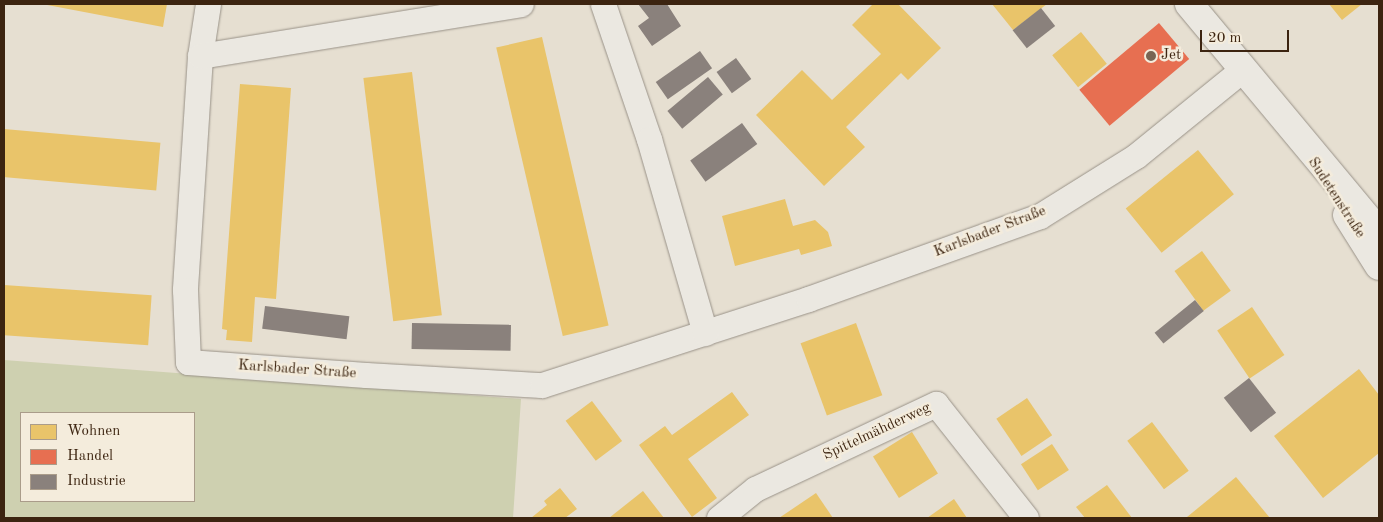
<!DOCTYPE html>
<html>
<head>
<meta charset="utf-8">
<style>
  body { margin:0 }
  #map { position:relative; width:1383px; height:522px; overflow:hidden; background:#e6dfd1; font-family:"Old Standard TT",serif }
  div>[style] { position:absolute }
  .green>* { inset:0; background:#ced0b0 }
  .homes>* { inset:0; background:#e9c46a; transform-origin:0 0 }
  .shops>* { inset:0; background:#e76f51; transform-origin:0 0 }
  .industry>* { inset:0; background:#8a817c; transform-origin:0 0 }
  .roads { filter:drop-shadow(0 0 1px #999288) drop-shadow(0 0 1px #999288) }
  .street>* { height:25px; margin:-12.5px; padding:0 12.5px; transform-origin:12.5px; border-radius:12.5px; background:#ebe8e1 }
  .secondary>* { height:28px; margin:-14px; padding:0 14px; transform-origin:14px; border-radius:14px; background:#ebe8e1 }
  .dots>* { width:14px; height:14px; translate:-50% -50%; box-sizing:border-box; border:2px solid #f4ecdc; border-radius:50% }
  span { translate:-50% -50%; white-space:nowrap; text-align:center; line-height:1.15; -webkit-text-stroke:5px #f4ecdc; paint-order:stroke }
  .poi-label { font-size:15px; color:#3c2410 }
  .left { translate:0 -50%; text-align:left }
  .street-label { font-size:15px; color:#3c2410 }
  .frame { position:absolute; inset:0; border:5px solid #3c2410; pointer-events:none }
  .legend { position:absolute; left:20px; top:412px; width:175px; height:90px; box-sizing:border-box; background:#f4ecdc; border:1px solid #aa9c8a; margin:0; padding:6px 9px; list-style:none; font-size:15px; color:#3c2410 }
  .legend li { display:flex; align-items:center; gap:10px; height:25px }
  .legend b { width:25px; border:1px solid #aa9c8a }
  .scale { position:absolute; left:1200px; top:30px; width:89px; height:22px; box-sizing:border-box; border:2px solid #3c2410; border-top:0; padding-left:6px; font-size:15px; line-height:18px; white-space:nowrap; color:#3c2410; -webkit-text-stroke:4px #f4ecdc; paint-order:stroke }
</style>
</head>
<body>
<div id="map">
  <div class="green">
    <div style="clip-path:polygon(evenodd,4px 360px,521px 399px,513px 518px,4px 518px,4px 360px,21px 413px,194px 413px,194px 501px,21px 501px,21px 413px)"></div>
  </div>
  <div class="homes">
    <div style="clip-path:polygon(42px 4px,167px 4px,163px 27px)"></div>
    <div style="clip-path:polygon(873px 4px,898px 4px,941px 48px,908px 80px,901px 73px,846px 127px,865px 147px,824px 186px,756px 115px,802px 70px,832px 100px,881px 54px,852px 25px)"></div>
    <div style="clip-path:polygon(992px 4px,1047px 4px,1013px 30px)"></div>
    <div style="clip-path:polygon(1329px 4px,1362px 4px,1342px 20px)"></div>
    <div style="left:1081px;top:32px;width:41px;height:37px;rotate:51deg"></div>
    <div style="left:542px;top:37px;width:296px;height:47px;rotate:77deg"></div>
    <div style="left:412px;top:72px;width:245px;height:49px;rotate:83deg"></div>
    <div style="clip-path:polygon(240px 84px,291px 88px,276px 299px,255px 297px,252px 342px,226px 340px,227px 330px,222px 329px)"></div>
    <div style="left:4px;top:129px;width:157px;height:48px;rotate:5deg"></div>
    <div style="left:1198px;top:150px;width:57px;height:93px;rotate:51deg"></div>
    <div style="clip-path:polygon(785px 199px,793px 226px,815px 220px,828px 232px,832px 246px,801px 255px,799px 249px,735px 266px,722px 216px)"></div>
    <div style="left:1202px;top:251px;width:49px;height:34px;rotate:54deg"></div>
    <div style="left:4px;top:285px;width:148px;height:50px;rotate:4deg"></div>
    <div style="left:1252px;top:307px;width:58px;height:42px;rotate:56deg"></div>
    <div style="left:856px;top:323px;width:77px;height:59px;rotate:70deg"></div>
    <div style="clip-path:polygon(1359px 369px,1379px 395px,1379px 453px,1323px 498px,1274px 436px)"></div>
    <div style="clip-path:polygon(732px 392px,749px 415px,688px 459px,717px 498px,692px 517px,639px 445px,665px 426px,672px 435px)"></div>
    <div style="left:1027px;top:398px;width:45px;height:37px;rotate:56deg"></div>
    <div style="left:592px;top:401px;width:50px;height:33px;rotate:53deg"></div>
    <div style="left:1152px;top:422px;width:61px;height:31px;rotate:53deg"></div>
    <div style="left:912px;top:432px;width:49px;height:46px;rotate:58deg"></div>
    <div style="left:1052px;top:444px;width:31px;height:37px;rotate:57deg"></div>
    <div style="clip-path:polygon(1236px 477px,1270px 518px,1189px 518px,1187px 517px)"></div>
    <div style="clip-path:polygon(1107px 485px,1132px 518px,1085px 518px,1076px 507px)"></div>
    <div style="clip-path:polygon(560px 488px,577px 509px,565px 518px,531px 518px,547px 505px,544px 501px)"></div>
    <div style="clip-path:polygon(643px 491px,664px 518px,609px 518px,614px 514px)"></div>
    <div style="clip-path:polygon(816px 493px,833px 518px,779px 518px)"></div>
    <div style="clip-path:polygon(954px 499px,967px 518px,927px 518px)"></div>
  </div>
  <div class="shops">
    <div style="left:1159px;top:23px;width:47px;height:104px;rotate:50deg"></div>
  </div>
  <div class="industry">
    <div style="clip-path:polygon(638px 4px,667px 4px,681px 26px,652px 46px,638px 26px,649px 18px)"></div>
    <div style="left:1041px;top:8px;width:23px;height:36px;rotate:52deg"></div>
    <div style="left:700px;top:51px;width:21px;height:54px;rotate:55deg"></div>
    <div style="left:736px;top:58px;width:26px;height:24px;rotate:54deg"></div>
    <div style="left:708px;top:77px;width:23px;height:53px;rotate:50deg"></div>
    <div style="left:742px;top:123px;width:26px;height:64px;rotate:54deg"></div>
    <div style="left:1195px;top:300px;width:14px;height:52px;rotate:51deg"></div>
    <div style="left:265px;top:306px;width:85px;height:23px;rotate:7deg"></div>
    <div style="left:412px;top:323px;width:99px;height:26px;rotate:1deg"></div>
    <div style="left:1249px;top:378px;width:44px;height:32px;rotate:52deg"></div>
  </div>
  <div class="roads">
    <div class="street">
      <div style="left:208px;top:4px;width:53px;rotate:98.7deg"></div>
      <div style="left:200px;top:56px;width:234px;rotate:93.7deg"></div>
      <div style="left:185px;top:290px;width:72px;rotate:87.6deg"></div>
      <div style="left:188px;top:362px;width:178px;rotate:4.2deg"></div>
      <div style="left:366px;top:375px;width:176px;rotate:3.3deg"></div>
      <div style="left:542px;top:385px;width:280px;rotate:-17.9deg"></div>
      <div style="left:808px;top:299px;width:246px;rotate:-19.7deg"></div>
      <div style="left:1040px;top:216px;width:113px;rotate:-32deg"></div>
      <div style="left:1136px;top:156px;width:136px;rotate:-39.1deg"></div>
      <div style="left:603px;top:4px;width:143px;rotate:71.2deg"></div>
      <div style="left:649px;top:139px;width:202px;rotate:73.9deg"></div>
      <div style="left:200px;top:56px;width:325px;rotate:-9.2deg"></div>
      <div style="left:719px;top:518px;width:46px;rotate:-38.9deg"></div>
      <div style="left:755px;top:489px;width:200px;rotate:-25.2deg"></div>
      <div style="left:936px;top:404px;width:145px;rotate:51.7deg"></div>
    </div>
    <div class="secondary">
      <div style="left:1189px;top:4px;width:297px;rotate:50.2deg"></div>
      <div style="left:1347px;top:215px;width:60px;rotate:57.9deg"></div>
    </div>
  </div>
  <div class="dots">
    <div style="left:1151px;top:56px;background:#786554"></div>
  </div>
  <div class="poi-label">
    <span class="left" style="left:1161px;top:56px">Jet</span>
  </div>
  <div class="street-label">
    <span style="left:1336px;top:198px;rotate:57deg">Sudetenstraße</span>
    <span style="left:990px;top:232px;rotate:-21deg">Karlsbader Straße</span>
    <span style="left:297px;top:370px;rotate:4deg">Karlsbader Straße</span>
    <span style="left:877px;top:432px;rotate:-25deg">Spittelmähderweg</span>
  </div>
  <div class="frame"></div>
  <ul class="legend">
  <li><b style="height:14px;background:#e9c46a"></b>Wohnen</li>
  <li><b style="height:14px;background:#e76f51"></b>Handel</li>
  <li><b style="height:14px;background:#8a817c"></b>Industrie</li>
  </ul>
  <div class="scale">20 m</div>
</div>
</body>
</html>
